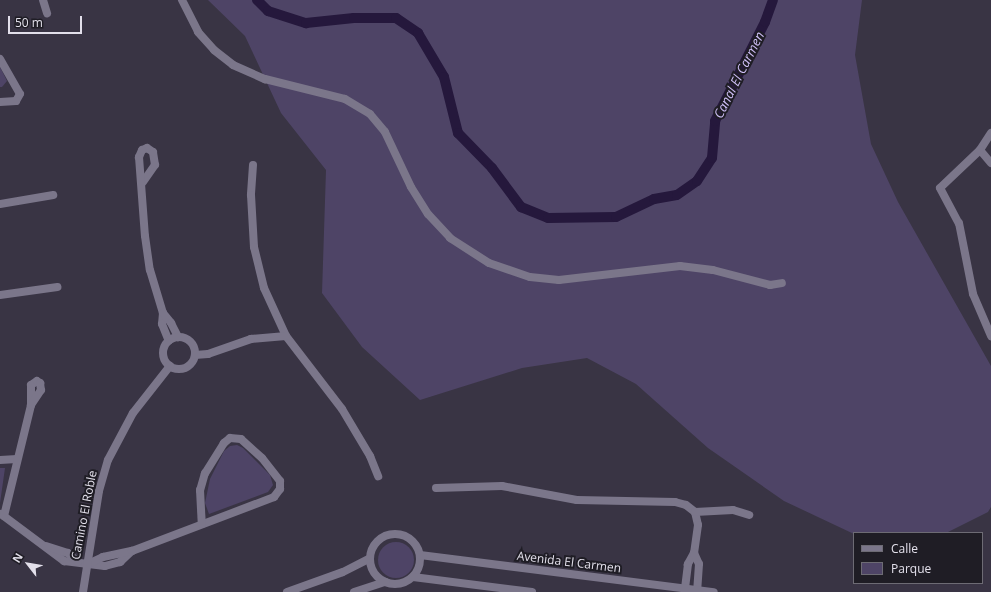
<!DOCTYPE html>
<html>
<head>
<meta charset="utf-8">
<style>
  body { margin:0 }
  #map { position:relative; width:991px; height:592px; overflow:hidden; background:#393444; font-family:"Open Sans",sans-serif }
  div>[style] { position:absolute }
  .green>* { inset:0; background:#4e4466 }
  .round { border-radius:50% }
  .canal>* { height:10px; margin:-5px; padding:0 5px; transform-origin:5px; border-radius:5px; background:#25183c }
  .street>* { height:8px; margin:-4px; padding:0 4px; transform-origin:4px; border-radius:4px; background:#7b768a }
  .street>.ring { margin:-4px; padding:0; box-sizing:content-box; background:none; border:8px solid #7b768a; border-radius:50% }
  span { translate:-50% -50%; white-space:nowrap; text-align:center; line-height:1.15; -webkit-text-stroke:4px #1f1d25; paint-order:stroke }
  .street-label { font-size:12px; color:#e3e0eb }
  .water-label { font-size:13px; color:#d0c0f8; font-style:italic }
  .legend { position:absolute; left:853px; top:532px; width:130px; height:52px; box-sizing:border-box; background:#1f1d25; border:1px solid #6d6b74; margin:0; padding:5px 7px; list-style:none; font-size:12px; color:#e3e0eb }
  .legend li { display:flex; align-items:center; gap:8px; height:20px }
  .legend b { width:20px; border:1px solid #6d6b74 }
  .north { position:absolute; left:8px; top:544px; width:40px; height:40px; -webkit-text-stroke:3px #1f1d25; paint-order:stroke; rotate:301deg; font-size:11px; font-weight:700; line-height:16px; text-align:center; color:#e3e0eb }
  .north::after { content:''; display:block; margin:auto; width:14px; height:18px; background:#e3e0eb; clip-path:polygon(50% 0,100% 100%,50% 72%,0 100%) }
  .scale { position:absolute; left:8px; top:16px; width:74px; height:18px; box-sizing:border-box; border:2px solid #e3e0eb; border-top:0; padding-left:5px; font-size:12px; line-height:14px; white-space:nowrap; color:#e3e0eb; -webkit-text-stroke:3px #1f1d25; paint-order:stroke }
</style>
</head>
<body>
<div id="map">
  <div class="green">
    <div style="clip-path:polygon(208px 0,862px 0,855px 55px,871px 144px,898px 202px,991px 366px,991px 507px,988px 512px,946px 533px,854px 534px,784px 501px,708px 448px,636px 384px,587px 358px,522px 368px,420px 400px,362px 347px,322px 293px,326px 170px,281px 113px,245px 36px)"></div>
    <div style="clip-path:polygon(0 67px,7px 81px,2px 87px,0 87px)"></div>
    <div style="clip-path:polygon(237px 445px,243px 448px,270px 475px,273px 485px,268px 492px,209px 514px,205px 503px,210px 479px,224px 451px,230px 446px)"></div>
    <div style="clip-path:polygon(0 468px,5px 468px,0 503px)"></div>
    <div class="round" style="left:378px;top:542px;width:36px;height:36px"></div>
  </div>
  <div class="canal">
    <div style="left:257px;top:0;width:16px;rotate:45deg"></div>
    <div style="left:268px;top:11px;width:40px;rotate:18deg"></div>
    <div style="left:306px;top:23px;width:48px;rotate:-5.9deg"></div>
    <div style="left:354px;top:18px;width:42px"></div>
    <div style="left:396px;top:18px;width:27px;rotate:34deg"></div>
    <div style="left:418px;top:33px;width:51px;rotate:59.4deg"></div>
    <div style="left:444px;top:77px;width:58px;rotate:76deg"></div>
    <div style="left:458px;top:133px;width:49px;rotate:45.8deg"></div>
    <div style="left:492px;top:168px;width:49px;rotate:53.4deg"></div>
    <div style="left:521px;top:207px;width:29px;rotate:22deg"></div>
    <div style="left:548px;top:218px;width:68px;rotate:-0.8deg"></div>
    <div style="left:616px;top:217px;width:42px;rotate:-25.3deg"></div>
    <div style="left:654px;top:199px;width:23px;rotate:-10deg"></div>
    <div style="left:677px;top:195px;width:24px;rotate:-35deg"></div>
    <div style="left:697px;top:181px;width:27px;rotate:-57deg"></div>
    <div style="left:712px;top:158px;width:37px;rotate:-85deg"></div>
    <div style="left:715px;top:121px;width:111px;rotate:-63.2deg"></div>
    <div style="left:765px;top:22px;width:23px;rotate:-70deg"></div>
  </div>
  <div class="street">
    <div style="left:43px;top:0;width:14px;rotate:73deg"></div>
    <div style="left:182px;top:0;width:36px;rotate:63deg"></div>
    <div style="left:198px;top:32px;width:24px;rotate:48deg"></div>
    <div style="left:214px;top:50px;width:24px;rotate:38deg"></div>
    <div style="left:233px;top:65px;width:35px;rotate:24deg"></div>
    <div style="left:265px;top:79px;width:82px;rotate:14deg"></div>
    <div style="left:345px;top:99px;width:29px;rotate:31deg"></div>
    <div style="left:370px;top:114px;width:23px;rotate:50deg"></div>
    <div style="left:385px;top:132px;width:61px;rotate:64.7deg"></div>
    <div style="left:411px;top:187px;width:32px;rotate:58deg"></div>
    <div style="left:428px;top:214px;width:33px;rotate:47deg"></div>
    <div style="left:450px;top:238px;width:46px;rotate:32.7deg"></div>
    <div style="left:489px;top:263px;width:43px;rotate:18.9deg"></div>
    <div style="left:530px;top:277px;width:29px;rotate:6deg"></div>
    <div style="left:559px;top:280px;width:122px;rotate:-6.6deg"></div>
    <div style="left:680px;top:266px;width:33px;rotate:7deg"></div>
    <div style="left:713px;top:270px;width:59px;rotate:14.7deg"></div>
    <div style="left:770px;top:285px;width:12px;rotate:-9deg"></div>
    <div style="left:0;top:59px;width:40px;rotate:60.3deg"></div>
    <div style="left:20px;top:94px;width:8px;rotate:120deg"></div>
    <div style="left:16px;top:101px;width:16px;rotate:176deg"></div>
    <div style="left:991px;top:133px;width:20px;rotate:123deg"></div>
    <div style="left:980px;top:150px;width:55px;rotate:136.5deg"></div>
    <div style="left:940px;top:188px;width:40px;rotate:62deg"></div>
    <div style="left:959px;top:223px;width:72px;rotate:78.8deg"></div>
    <div style="left:973px;top:294px;width:46px;rotate:66.8deg"></div>
    <div style="left:980px;top:150px;width:17px;rotate:50deg"></div>
    <div style="left:253px;top:165px;width:30px;rotate:94deg"></div>
    <div style="left:251px;top:195px;width:52px;rotate:86.7deg"></div>
    <div style="left:254px;top:247px;width:42px;rotate:76.3deg"></div>
    <div style="left:264px;top:288px;width:53px;rotate:65.4deg"></div>
    <div style="left:286px;top:336px;width:92px;rotate:52.5deg"></div>
    <div style="left:342px;top:409px;width:55px;rotate:59.2deg"></div>
    <div style="left:370px;top:456px;width:22px;rotate:68deg"></div>
    <div style="left:143px;top:182px;width:21px;rotate:-55deg"></div>
    <div style="left:155px;top:165px;width:13px;rotate:-99deg"></div>
    <div style="left:153px;top:152px;width:7px;rotate:-146deg"></div>
    <div style="left:147px;top:148px;width:5px;rotate:158deg"></div>
    <div style="left:142px;top:150px;width:8px;rotate:113deg"></div>
    <div style="left:139px;top:157px;width:79px;rotate:85.7deg"></div>
    <div style="left:145px;top:236px;width:34px;rotate:82deg"></div>
    <div style="left:150px;top:270px;width:45px;rotate:73.2deg"></div>
    <div style="left:163px;top:313px;width:11px;rotate:95deg"></div>
    <div style="left:162px;top:324px;width:18px;rotate:68deg"></div>
    <div style="left:0;top:204px;width:54px;rotate:-9.6deg"></div>
    <div style="left:0;top:295px;width:58px;rotate:-8deg"></div>
    <div style="left:163px;top:313px;width:13px;rotate:51deg"></div>
    <div style="left:171px;top:323px;width:16px;rotate:63deg"></div>
    <div class="ring" style="left:163px;top:337px;width:24px;height:24px"></div>
    <div style="left:195px;top:355px;width:13px;rotate:-4deg"></div>
    <div style="left:208px;top:354px;width:46px;rotate:-19.2deg"></div>
    <div style="left:251px;top:339px;width:35px;rotate:-5deg"></div>
    <div style="left:0;top:460px;width:17px;rotate:-3deg"></div>
    <div style="left:436px;top:488px;width:66px;rotate:-1.7deg"></div>
    <div style="left:502px;top:486px;width:76px;rotate:10.6deg"></div>
    <div style="left:577px;top:500px;width:98px;rotate:1.2deg"></div>
    <div style="left:675px;top:502px;width:11px;rotate:15deg"></div>
    <div style="left:686px;top:505px;width:11px;rotate:38deg"></div>
    <div style="left:695px;top:512px;width:13px;rotate:77deg"></div>
    <div style="left:698px;top:525px;width:28px;rotate:98deg"></div>
    <div style="left:694px;top:553px;width:13px;rotate:119deg"></div>
    <div style="left:688px;top:564px;width:24px;rotate:97deg"></div>
    <div style="left:695px;top:512px;width:38px;rotate:-3deg"></div>
    <div style="left:733px;top:510px;width:17px;rotate:17deg"></div>
    <div style="left:1px;top:514px;width:79px;rotate:36.7deg"></div>
    <div style="left:64px;top:561px;width:41px;rotate:7deg"></div>
    <div style="left:105px;top:566px;width:16px;rotate:-15deg"></div>
    <div style="left:120px;top:562px;width:16px;rotate:-43deg"></div>
    <div style="left:4px;top:516px;width:114px;rotate:-76.3deg"></div>
    <div style="left:31px;top:405px;width:20px;rotate:-90deg"></div>
    <div style="left:31px;top:385px;width:7px;rotate:-34deg"></div>
    <div style="left:37px;top:381px;width:4px;rotate:34deg"></div>
    <div style="left:40px;top:383px;width:7px;rotate:82deg"></div>
    <div style="left:41px;top:390px;width:18px;rotate:124deg"></div>
    <div class="ring" style="left:370px;top:534px;width:42px;height:42px"></div>
    <div style="left:46px;top:546px;width:23px;rotate:18deg"></div>
    <div style="left:68px;top:553px;width:13px;rotate:42deg"></div>
    <div style="left:694px;top:553px;width:12px;rotate:66deg"></div>
    <div style="left:699px;top:564px;width:26px;rotate:94deg"></div>
    <div style="left:420px;top:555px;width:296px;rotate:7.2deg"></div>
    <div style="left:86px;top:565px;width:19px;rotate:-25deg"></div>
    <div style="left:103px;top:557px;width:30px;rotate:-12deg"></div>
    <div style="left:132px;top:551px;width:152px;rotate:-20.8deg"></div>
    <div style="left:274px;top:497px;width:10px;rotate:-53deg"></div>
    <div style="left:280px;top:489px;width:8px;rotate:-90deg"></div>
    <div style="left:280px;top:481px;width:29px;rotate:-128deg"></div>
    <div style="left:262px;top:458px;width:28px;rotate:-138deg"></div>
    <div style="left:241px;top:439px;width:11px;rotate:-175deg"></div>
    <div style="left:230px;top:438px;width:8px;rotate:140deg"></div>
    <div style="left:224px;top:443px;width:36px;rotate:122deg"></div>
    <div style="left:205px;top:473px;width:18px;rotate:106deg"></div>
    <div style="left:200px;top:490px;width:34px;rotate:87deg"></div>
    <div style="left:413px;top:577px;width:120px;rotate:7.2deg"></div>
    <div style="left:83px;top:592px;width:102px;rotate:-81deg"></div>
    <div style="left:99px;top:491px;width:32px;rotate:-74deg"></div>
    <div style="left:108px;top:460px;width:53px;rotate:-62deg"></div>
    <div style="left:133px;top:413px;width:60px;rotate:-51.8deg"></div>
    <div style="left:287px;top:592px;width:59px;rotate:-19.7deg"></div>
    <div style="left:343px;top:572px;width:30px;rotate:-27deg"></div>
    <div style="left:354px;top:592px;width:33px;rotate:-18deg"></div>
  </div>
  <div class="street-label">
    <span style="left:84px;top:515px;rotate:-79deg">Camino El Roble</span>
    <span style="left:569px;top:562px;rotate:7deg">Avenida El Carmen</span>
  </div>
  <div class="water-label">
    <span style="left:739px;top:75px;rotate:-63deg">Canal El Carmen</span>
  </div>
  <ul class="legend">
  <li><b style="height:5px;background:#7b768a"></b>Calle</li>
  <li><b style="height:11px;background:#4e4466"></b>Parque</li>
  </ul>
  <div class="north">N</div>
  <div class="scale">50 m</div>
</div>
</body>
</html>
